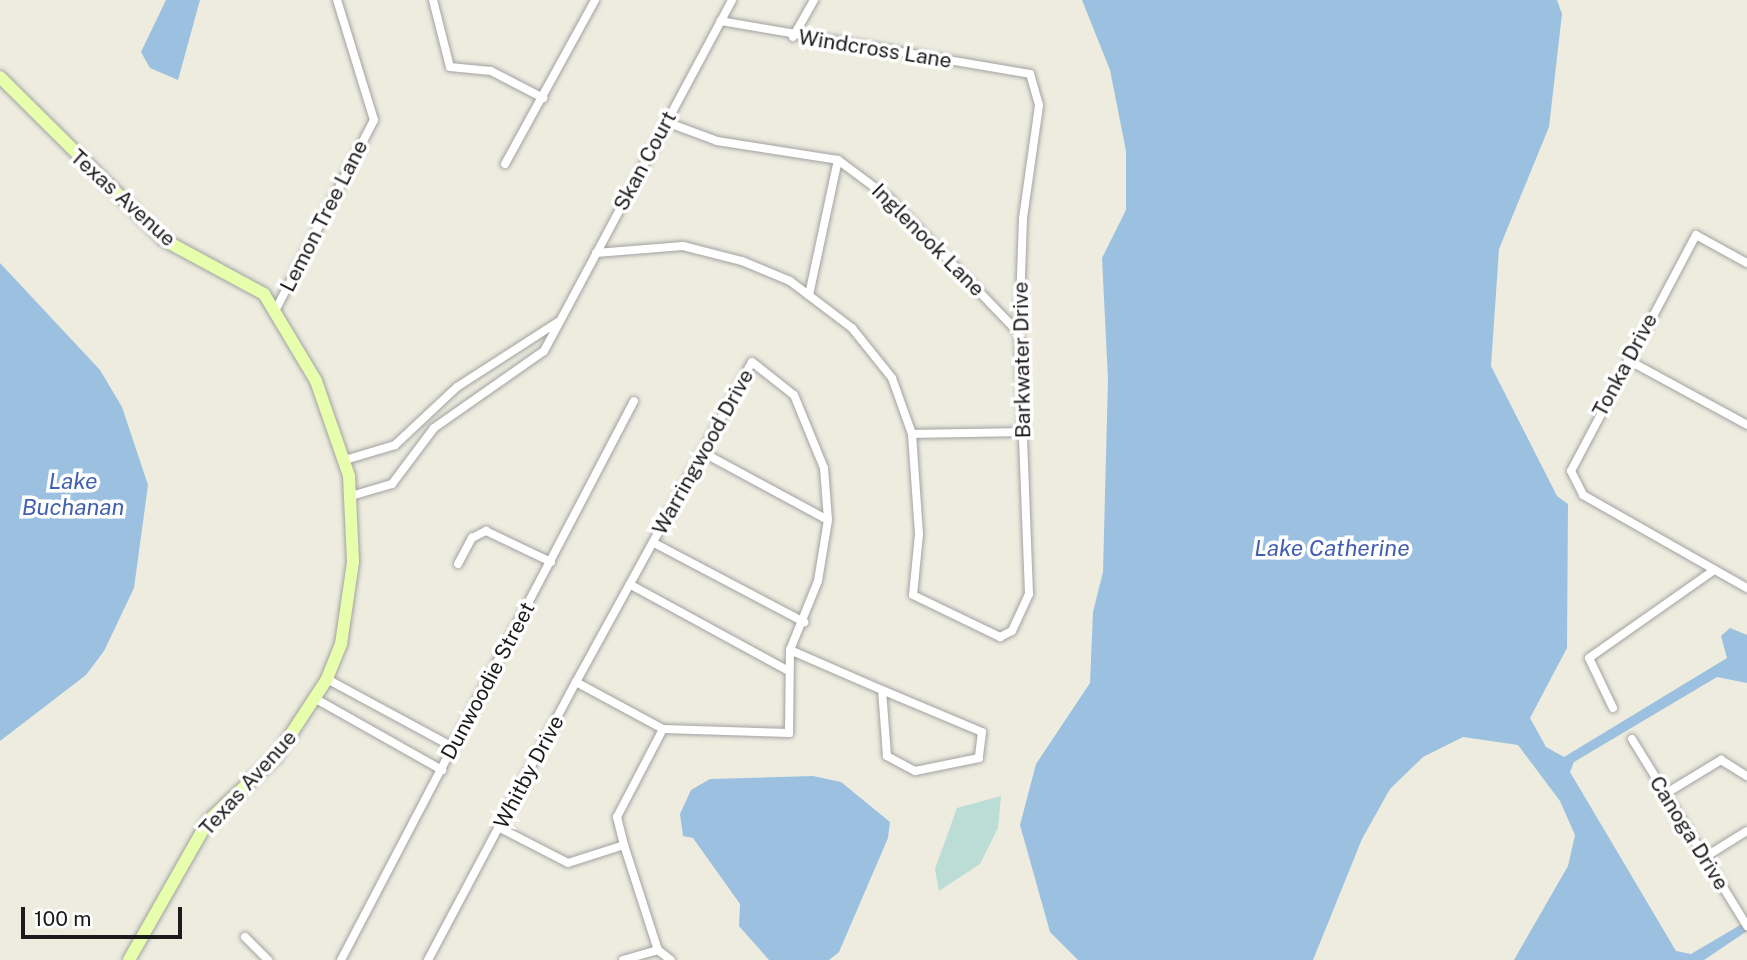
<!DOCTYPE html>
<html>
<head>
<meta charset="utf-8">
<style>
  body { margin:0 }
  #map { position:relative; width:1747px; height:960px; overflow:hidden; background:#edecdf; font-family:"Public Sans",sans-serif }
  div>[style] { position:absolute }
  .wetland>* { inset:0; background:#bbddd5 }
  .water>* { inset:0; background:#9cc0df }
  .roads { filter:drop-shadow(0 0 2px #a2a2a2) drop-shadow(0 0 2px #a2a2a2) }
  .street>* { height:8px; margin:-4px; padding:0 4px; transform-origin:4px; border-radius:4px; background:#fff }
  .secondary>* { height:12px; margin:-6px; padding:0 6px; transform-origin:6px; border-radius:6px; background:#e7fead }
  span { translate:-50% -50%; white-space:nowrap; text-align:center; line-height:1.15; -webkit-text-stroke:7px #fff; paint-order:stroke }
  .street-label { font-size:21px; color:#1b1b1b }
  .water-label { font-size:23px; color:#425fb0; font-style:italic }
  .scale { position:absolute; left:21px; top:907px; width:161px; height:32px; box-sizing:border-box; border:4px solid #1b1b1b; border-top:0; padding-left:9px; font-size:21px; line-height:24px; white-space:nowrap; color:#1b1b1b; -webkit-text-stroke:5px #fff; paint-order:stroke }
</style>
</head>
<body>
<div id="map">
  <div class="wetland">
    <div style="clip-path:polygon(1001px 796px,998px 828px,980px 864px,939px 891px,935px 869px,957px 808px)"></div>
  </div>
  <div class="water">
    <div style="clip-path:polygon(166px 0,200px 0,178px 80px,150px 68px,141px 52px)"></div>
    <div style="clip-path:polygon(1082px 0,1557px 0,1562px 14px,1549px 127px,1499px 249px,1491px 366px,1557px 496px,1568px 504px,1567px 648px,1530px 718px,1546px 747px,1564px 757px,1727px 658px,1721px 636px,1730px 628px,1747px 635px,1747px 683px,1717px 677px,1574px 762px,1570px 772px,1676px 951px,1691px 954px,1747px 921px,1747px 931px,1704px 960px,1514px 960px,1568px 866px,1575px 835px,1560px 801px,1518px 745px,1463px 737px,1423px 757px,1390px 789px,1362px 839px,1313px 960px,1078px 960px,1050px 932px,1020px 825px,1036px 764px,1090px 683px,1093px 612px,1103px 572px,1108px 379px,1102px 258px,1126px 210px,1126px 151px,1110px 70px)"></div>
    <div style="clip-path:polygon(0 263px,100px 370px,122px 407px,148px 485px,134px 588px,104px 651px,86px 675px,0 741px)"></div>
    <div style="clip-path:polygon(813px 776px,841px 782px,890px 822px,888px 838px,839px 952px,829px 960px,769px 960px,739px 926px,740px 904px,693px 838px,683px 836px,680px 814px,691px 790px,710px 779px)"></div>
  </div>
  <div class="roads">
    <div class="street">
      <div style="left:433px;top:0;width:69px;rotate:75.8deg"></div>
      <div style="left:450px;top:67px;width:41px;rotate:5.6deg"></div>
      <div style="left:491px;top:71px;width:59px;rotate:27.4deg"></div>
      <div style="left:793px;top:37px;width:43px;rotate:-60.4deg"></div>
      <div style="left:666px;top:122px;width:54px;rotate:20.4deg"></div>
      <div style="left:717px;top:141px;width:122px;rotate:8.9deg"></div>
      <div style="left:838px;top:160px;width:64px;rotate:36.7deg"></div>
      <div style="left:889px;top:198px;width:187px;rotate:46.1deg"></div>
      <div style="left:505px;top:164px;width:187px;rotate:-61.2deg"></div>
      <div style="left:596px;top:253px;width:87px;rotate:-4.6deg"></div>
      <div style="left:683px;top:246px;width:61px;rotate:14.3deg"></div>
      <div style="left:742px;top:261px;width:52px;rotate:22.6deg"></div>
      <div style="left:790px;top:281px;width:78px;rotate:37.2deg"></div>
      <div style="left:852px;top:328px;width:64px;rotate:51.3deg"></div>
      <div style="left:892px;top:378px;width:59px;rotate:70.3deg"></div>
      <div style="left:912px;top:434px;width:100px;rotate:86deg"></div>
      <div style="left:919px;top:534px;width:61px;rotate:95.6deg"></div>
      <div style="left:913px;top:595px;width:97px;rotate:25.8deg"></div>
      <div style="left:1000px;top:637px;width:13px;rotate:-27deg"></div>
      <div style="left:1012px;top:631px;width:41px;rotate:-65.3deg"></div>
      <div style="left:1029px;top:594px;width:261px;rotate:-92.2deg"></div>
      <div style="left:1019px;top:333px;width:115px;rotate:-88deg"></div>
      <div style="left:1023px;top:218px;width:114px;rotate:-81.9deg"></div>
      <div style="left:1039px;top:105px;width:32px;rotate:-106deg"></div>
      <div style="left:1030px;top:74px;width:314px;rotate:-170.3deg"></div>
      <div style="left:1747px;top:263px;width:58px;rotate:-151.2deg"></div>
      <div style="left:1696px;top:235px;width:267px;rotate:117.9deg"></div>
      <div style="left:1571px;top:471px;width:27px;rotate:63deg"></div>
      <div style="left:1583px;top:495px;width:189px;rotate:29.6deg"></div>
      <div style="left:809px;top:295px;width:138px;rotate:-77.9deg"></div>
      <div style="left:275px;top:311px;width:215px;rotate:-62.6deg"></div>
      <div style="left:374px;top:120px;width:126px;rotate:-107.1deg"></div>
      <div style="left:1628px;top:360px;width:136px;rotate:28.6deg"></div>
      <div style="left:912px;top:434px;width:110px;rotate:-1deg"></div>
      <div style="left:702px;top:452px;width:143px;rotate:28.4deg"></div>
      <div style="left:345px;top:460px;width:52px;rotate:-16.7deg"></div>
      <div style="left:395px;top:445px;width:85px;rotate:-43.1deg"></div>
      <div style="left:457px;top:387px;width:120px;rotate:-32.8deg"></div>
      <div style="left:351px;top:496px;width:43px;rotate:-16.3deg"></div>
      <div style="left:392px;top:484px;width:70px;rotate:-53.1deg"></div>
      <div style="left:434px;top:428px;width:134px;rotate:-35deg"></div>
      <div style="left:544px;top:351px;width:398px;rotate:-61.8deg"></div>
      <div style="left:654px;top:543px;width:170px;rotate:27.8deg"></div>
      <div style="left:458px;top:564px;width:30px;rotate:-62deg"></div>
      <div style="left:472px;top:538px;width:16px;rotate:-27deg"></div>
      <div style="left:486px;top:531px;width:72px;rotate:25.5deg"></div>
      <div style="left:631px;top:585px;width:178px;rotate:28.6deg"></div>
      <div style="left:790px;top:650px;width:100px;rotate:23.5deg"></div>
      <div style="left:327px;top:679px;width:143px;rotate:28.4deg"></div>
      <div style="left:882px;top:690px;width:108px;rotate:22.8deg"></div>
      <div style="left:982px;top:732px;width:26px;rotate:97deg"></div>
      <div style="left:979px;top:758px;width:65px;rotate:168.5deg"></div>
      <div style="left:915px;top:771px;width:32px;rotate:-152deg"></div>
      <div style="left:887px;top:756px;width:66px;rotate:-94.3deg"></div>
      <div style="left:316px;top:699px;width:145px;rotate:29.4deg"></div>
      <div style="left:1613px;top:708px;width:55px;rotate:-115.6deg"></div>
      <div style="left:1589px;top:658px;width:153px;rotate:-35.1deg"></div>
      <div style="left:1632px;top:739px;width:220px;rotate:58.4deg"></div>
      <div style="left:1665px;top:794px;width:66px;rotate:-31.3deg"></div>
      <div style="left:1721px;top:760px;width:31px;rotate:32deg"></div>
      <div style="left:500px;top:828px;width:76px;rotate:27.2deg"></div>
      <div style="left:568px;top:863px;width:59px;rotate:-17.8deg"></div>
      <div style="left:624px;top:845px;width:29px;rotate:-104deg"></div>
      <div style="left:617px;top:817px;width:99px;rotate:-62.4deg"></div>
      <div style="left:624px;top:845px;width:110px;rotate:72.1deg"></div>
      <div style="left:658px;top:950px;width:16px;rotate:38deg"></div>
      <div style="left:1705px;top:857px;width:49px;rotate:-31.8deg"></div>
      <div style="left:245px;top:937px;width:33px;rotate:45deg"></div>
      <div style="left:341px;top:960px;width:631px;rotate:-62.34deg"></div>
      <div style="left:428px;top:960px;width:315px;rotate:-62deg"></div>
      <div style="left:576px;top:682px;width:365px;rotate:-61.2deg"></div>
      <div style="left:752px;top:362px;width:53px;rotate:38.2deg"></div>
      <div style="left:794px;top:395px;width:79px;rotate:67.7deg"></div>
      <div style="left:824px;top:468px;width:52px;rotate:85.6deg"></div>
      <div style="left:828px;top:520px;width:62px;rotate:99.3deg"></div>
      <div style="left:818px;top:581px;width:74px;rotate:112.1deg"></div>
      <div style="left:790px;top:650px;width:83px;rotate:90.7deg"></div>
      <div style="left:789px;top:733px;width:126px;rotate:-178.2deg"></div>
      <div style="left:663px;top:729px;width:99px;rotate:-151.6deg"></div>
      <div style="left:623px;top:960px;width:36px;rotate:-16deg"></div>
    </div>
    <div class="secondary">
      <div style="left:0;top:77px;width:231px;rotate:44.8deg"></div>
      <div style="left:164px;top:240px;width:114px;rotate:28.4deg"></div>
      <div style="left:264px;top:294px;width:101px;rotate:59.1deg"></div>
      <div style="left:316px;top:381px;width:101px;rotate:70.8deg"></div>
      <div style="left:349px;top:476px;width:86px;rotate:87.3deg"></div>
      <div style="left:353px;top:562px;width:83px;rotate:98.3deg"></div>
      <div style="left:341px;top:644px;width:38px;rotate:112deg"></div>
      <div style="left:327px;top:679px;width:93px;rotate:123.2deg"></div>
      <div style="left:276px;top:757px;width:93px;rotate:136.7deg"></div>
      <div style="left:208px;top:821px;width:160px;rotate:119.6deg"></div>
    </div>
  </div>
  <div class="street-label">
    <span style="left:875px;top:49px;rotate:9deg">Windcross Lane</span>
    <span style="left:645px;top:161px;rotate:-62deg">Skan Court</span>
    <span style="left:123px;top:198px;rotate:42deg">Texas Avenue</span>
    <span style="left:324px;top:216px;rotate:-63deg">Lemon Tree Lane</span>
    <span style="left:928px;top:240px;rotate:45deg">Inglenook Lane</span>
    <span style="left:1022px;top:360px;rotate:-91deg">Barkwater Drive</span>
    <span style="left:1625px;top:365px;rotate:-62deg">Tonka Drive</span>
    <span style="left:703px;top:452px;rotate:-61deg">Warringwood Drive</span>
    <span style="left:488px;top:681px;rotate:-62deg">Dunwoodie Street</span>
    <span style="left:529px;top:772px;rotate:-62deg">Whitby Drive</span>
    <span style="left:248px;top:783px;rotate:-48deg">Texas Avenue</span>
    <span style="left:1689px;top:833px;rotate:58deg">Canoga Drive</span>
  </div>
  <div class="water-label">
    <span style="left:73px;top:494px">Lake<br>Buchanan</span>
    <span style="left:1332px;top:548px">Lake Catherine</span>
  </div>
  <div class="scale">100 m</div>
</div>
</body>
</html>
